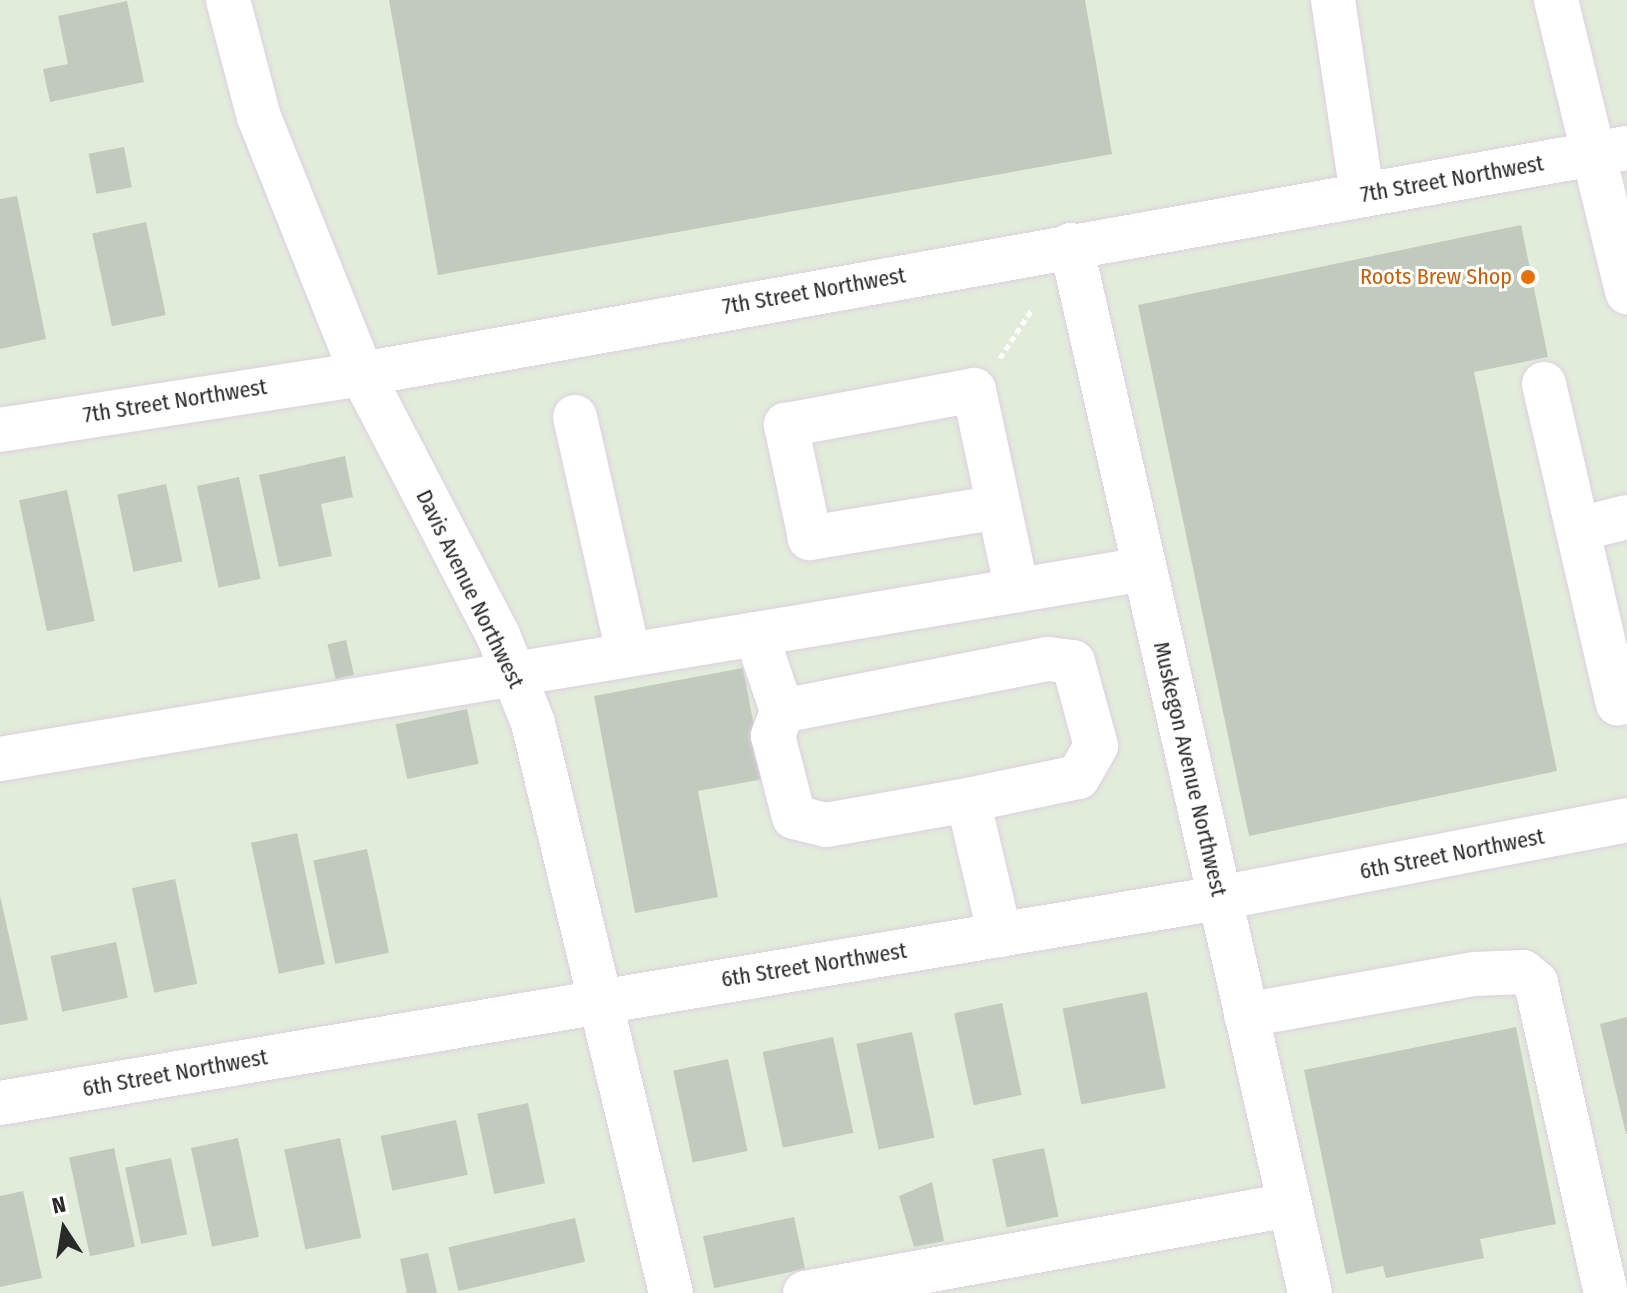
<!DOCTYPE html>
<html>
<head>
<meta charset="utf-8">
<style>
  body { margin:0 }
  #map { position:relative; width:1627px; height:1293px; overflow:hidden; background:#e2ecda; font-family:"Fira Sans Condensed",sans-serif }
  div>[style] { position:absolute }
  .building>* { inset:0; background:#c2cabd; transform-origin:0 0 }
  .path>* { height:5px; margin-top:-2.5px; transform-origin:0; background:repeating-linear-gradient(90deg,#fff 0 6px,transparent 0 10px) }
  .roads { filter:drop-shadow(0 0 2px #decfe2) drop-shadow(0 0 2px #decfe2) }
  .minor>* { height:44px; margin:-22px; padding:0 22px; transform-origin:22px; border-radius:22px; background:#fff }
  .dots>* { width:22px; height:22px; translate:-50% -50%; box-sizing:border-box; border:4px solid #fff; border-radius:50% }
  span { translate:-50% -50%; white-space:nowrap; text-align:center; line-height:1.15; -webkit-text-stroke:6px #fff; paint-order:stroke }
  .street-label { font-size:22px; color:#292929 }
  .food-label { font-size:22px; color:#c56008 }
  .right { translate:-100% -50%; text-align:right }
  .north { position:absolute; left:24px; top:1189px; width:80px; height:80px; -webkit-text-stroke:6px #fff; paint-order:stroke; rotate:348deg; font-size:22px; font-weight:700; line-height:32px; text-align:center; color:#292929 }
  .north::after { content:''; display:block; margin:auto; width:28px; height:36px; background:#292929; clip-path:polygon(50% 0,100% 100%,50% 72%,0 100%) }
</style>
</head>
<body>
<div id="map">
  <div class="building">
    <div style="clip-path:polygon(389px 0,1085px 0,1112px 154px,438px 275px)"></div>
    <div style="clip-path:polygon(127px 1px,144px 82px,50px 102px,43px 69px,68px 64px,58px 16px)"></div>
    <div style="left:124px;top:147px;width:41px;height:36px;rotate:79deg"></div>
    <div style="clip-path:polygon(17px 196px,46px 339px,0 349px,0 199px)"></div>
    <div style="left:146px;top:222px;width:95px;height:55px;rotate:78deg"></div>
    <div style="clip-path:polygon(1521px 225px,1548px 357px,1474px 372px,1557px 771px,1249px 836px,1138px 305px)"></div>
    <div style="clip-path:polygon(345px 456px,353px 497px,321px 504px,332px 556px,279px 567px,259px 475px)"></div>
    <div style="left:239px;top:477px;width:104px;height:43px;rotate:78deg"></div>
    <div style="left:166px;top:484px;width:79px;height:50px;rotate:78deg"></div>
    <div style="left:67px;top:490px;width:134px;height:49px;rotate:78deg"></div>
    <div style="left:346px;top:640px;width:36px;height:19px;rotate:77deg"></div>
    <div style="clip-path:polygon(743px 668px,764px 779px,698px 791px,718px 897px,635px 913px,594px 696px)"></div>
    <div style="left:467px;top:709px;width:56px;height:73px;rotate:78deg"></div>
    <div style="left:297px;top:833px;width:134px;height:47px;rotate:78deg"></div>
    <div style="left:367px;top:849px;width:106px;height:55px;rotate:78deg"></div>
    <div style="left:175px;top:879px;width:107px;height:44px;rotate:78deg"></div>
    <div style="clip-path:polygon(0 896px,28px 1020px,0 1025px)"></div>
    <div style="left:116px;top:942px;width:57px;height:67px;rotate:78deg"></div>
    <div style="left:1147px;top:992px;width:98px;height:86px;rotate:79deg"></div>
    <div style="left:1002px;top:1003px;width:94px;height:49px;rotate:78deg"></div>
    <div style="clip-path:polygon(1627px 1017px,1627px 1134px,1626px 1134px,1600px 1024px)"></div>
    <div style="clip-path:polygon(1516px 1027px,1556px 1224px,1480px 1239px,1484px 1258px,1386px 1278px,1383px 1266px,1346px 1274px,1304px 1070px)"></div>
    <div style="left:912px;top:1032px;width:108px;height:57px;rotate:78deg"></div>
    <div style="left:833px;top:1037px;width:98px;height:72px;rotate:78deg"></div>
    <div style="left:728px;top:1059px;width:94px;height:56px;rotate:78deg"></div>
    <div style="left:528px;top:1103px;width:82px;height:52px;rotate:78deg"></div>
    <div style="left:456px;top:1120px;width:56px;height:77px;rotate:78deg"></div>
    <div style="left:238px;top:1138px;width:101px;height:48px;rotate:78deg"></div>
    <div style="left:340px;top:1138px;width:102px;height:57px;rotate:78deg"></div>
    <div style="left:114px;top:1148px;width:101px;height:46px;rotate:78deg"></div>
    <div style="left:1044px;top:1148px;width:70px;height:53px;rotate:78deg"></div>
    <div style="left:171px;top:1158px;width:78px;height:47px;rotate:78deg"></div>
    <div style="clip-path:polygon(932px 1182px,944px 1241px,914px 1247px,899px 1196px)"></div>
    <div style="clip-path:polygon(23px 1191px,42px 1278px,0 1287px,0 1196px)"></div>
    <div style="left:794px;top:1217px;width:53px;height:93px;rotate:78deg"></div>
    <div style="left:575px;top:1218px;width:45px;height:130px;rotate:77deg"></div>
    <div style="clip-path:polygon(428px 1253px,437px 1293px,407px 1293px,400px 1259px)"></div>
  </div>
  <div class="path">
    <div style="left:1000px;top:358px;width:59px;rotate:-56.9deg"></div>
  </div>
  <div class="roads">
    <div class="minor">
      <div style="left:228px;top:0;width:121px;rotate:75.2deg"></div>
      <div style="left:259px;top:117px;width:277px;rotate:68.2deg"></div>
      <div style="left:362px;top:374px;width:294px;rotate:62.5deg"></div>
      <div style="left:498px;top:635px;width:95px;rotate:68.3deg"></div>
      <div style="left:533px;top:723px;width:586px;rotate:76.39deg"></div>
      <div style="left:1333px;top:0;width:197px;rotate:81.5deg"></div>
      <div style="left:1556px;top:0;width:301px;rotate:76.3deg"></div>
      <div style="left:1071px;top:245px;width:1075px;rotate:77.15deg"></div>
      <div style="left:1544px;top:384px;width:328px;rotate:77deg"></div>
      <div style="left:575px;top:417px;width:242px;rotate:77.3deg"></div>
      <div style="left:0;top:430px;width:366px;rotate:-8.8deg"></div>
      <div style="left:362px;top:374px;width:1285px;rotate:-10.13deg"></div>
      <div style="left:999px;top:507px;width:192px;rotate:170.7deg"></div>
      <div style="left:810px;top:538px;width:116px;rotate:-102deg"></div>
      <div style="left:786px;top:425px;width:191px;rotate:-10.5deg"></div>
      <div style="left:974px;top:390px;width:205px;rotate:77.9deg"></div>
      <div style="left:1579px;top:529px;width:49px;rotate:-14deg"></div>
      <div style="left:756px;top:634px;width:393px;rotate:-9.5deg"></div>
      <div style="left:0;top:759px;width:766px;rotate:-9.39deg"></div>
      <div style="left:756px;top:634px;width:81px;rotate:71.3deg"></div>
      <div style="left:968px;top:800px;width:144px;rotate:170deg"></div>
      <div style="left:826px;top:825px;width:33px;rotate:-166deg"></div>
      <div style="left:794px;top:817px;width:84px;rotate:-104.5deg"></div>
      <div style="left:773px;top:736px;width:27px;rotate:-70deg"></div>
      <div style="left:782px;top:711px;width:271px;rotate:-11.1deg"></div>
      <div style="left:1048px;top:659px;width:25px;rotate:7deg"></div>
      <div style="left:1073px;top:662px;width:87px;rotate:74.7deg"></div>
      <div style="left:1096px;top:746px;width:36px;rotate:120deg"></div>
      <div style="left:1078px;top:777px;width:112px;rotate:168.2deg"></div>
      <div style="left:968px;top:800px;width:139px;rotate:76.7deg"></div>
      <div style="left:1246px;top:1015px;width:232px;rotate:-10.2deg"></div>
      <div style="left:1474px;top:974px;width:49px;rotate:-2.3deg"></div>
      <div style="left:1523px;top:972px;width:17px;rotate:40deg"></div>
      <div style="left:1536px;top:983px;width:318px;rotate:77.3deg"></div>
      <div style="left:0;top:1103px;width:1236px;rotate:-9.55deg"></div>
      <div style="left:1219px;top:898px;width:415px;rotate:-10.8deg"></div>
      <div style="left:805px;top:1293px;width:493px;rotate:-10.3deg"></div>
    </div>
  </div>
  <div class="dots">
    <div style="left:1528px;top:277px;background:#e8710a"></div>
  </div>
  <div class="street-label">
    <span style="left:1452px;top:179px;rotate:-10deg">7th Street Northwest</span>
    <span style="left:814px;top:291px;rotate:-10deg">7th Street Northwest</span>
    <span style="left:175px;top:401px;rotate:-9deg">7th Street Northwest</span>
    <span style="left:470px;top:589px;rotate:64deg">Davis Avenue Northwest</span>
    <span style="left:1190px;top:769px;rotate:77deg">Muskegon Avenue Northwest</span>
    <span style="left:1452px;top:854px;rotate:-11deg">6th Street Northwest</span>
    <span style="left:814px;top:965px;rotate:-9deg">6th Street Northwest</span>
    <span style="left:175px;top:1073px;rotate:-10deg">6th Street Northwest</span>
  </div>
  <div class="food-label">
    <span class="right" style="left:1512px;top:277px">Roots Brew Shop</span>
  </div>
  <div class="north">N</div>
</div>
</body>
</html>
